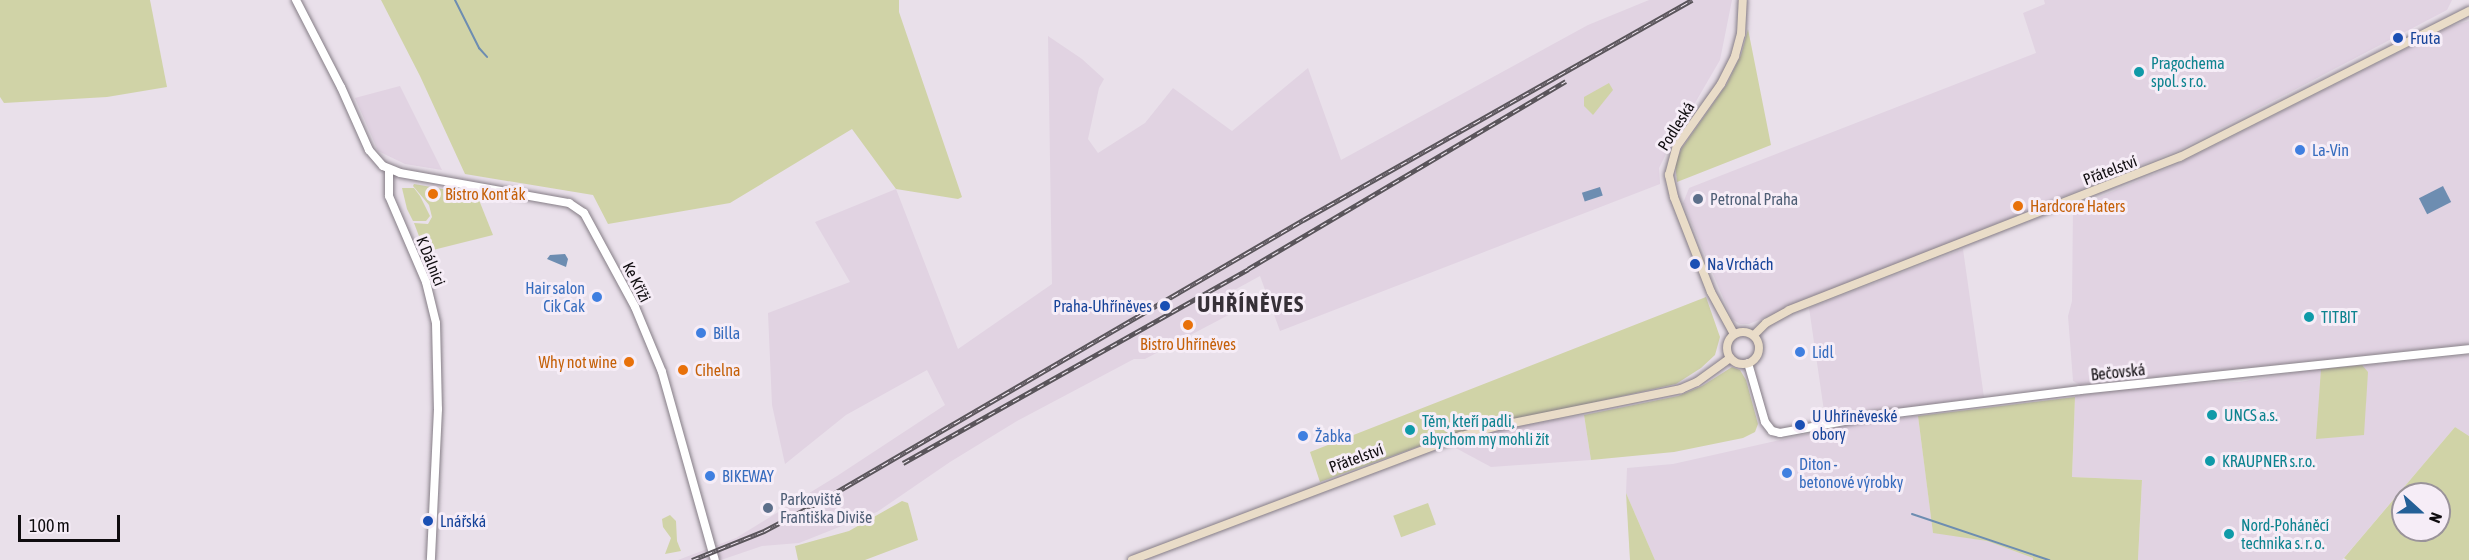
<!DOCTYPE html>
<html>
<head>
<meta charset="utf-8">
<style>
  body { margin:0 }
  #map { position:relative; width:2469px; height:560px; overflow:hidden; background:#e9e0ea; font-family:"Asap Condensed",sans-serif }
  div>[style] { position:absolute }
  .built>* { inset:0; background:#e1d3e2 }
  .green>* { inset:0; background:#d0d3a7; transform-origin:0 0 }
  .water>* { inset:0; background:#6d8db1; transform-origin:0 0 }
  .stream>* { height:2px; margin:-1px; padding:0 1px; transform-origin:1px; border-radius:1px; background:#6d8db1 }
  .roads { filter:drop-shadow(0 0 2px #857d86) drop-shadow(0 0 2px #857d86) }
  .tertiary>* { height:8px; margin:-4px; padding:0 4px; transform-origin:4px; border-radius:4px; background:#fff }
  .secondary>* { height:8px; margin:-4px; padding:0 4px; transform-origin:4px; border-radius:4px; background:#e9dcc8 }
  .secondary>.ring { margin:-4px; padding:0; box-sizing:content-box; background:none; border:8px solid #e9dcc8; border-radius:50% }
  .rail>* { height:4.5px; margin-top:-2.25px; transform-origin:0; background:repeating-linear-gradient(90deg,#f6edf7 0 7px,#5a555b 0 14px); box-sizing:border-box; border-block:2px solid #5a555b }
  .dots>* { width:16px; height:16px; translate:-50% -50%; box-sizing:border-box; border:3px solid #f6edf7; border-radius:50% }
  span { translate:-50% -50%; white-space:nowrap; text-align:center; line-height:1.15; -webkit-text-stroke:6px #f6edf7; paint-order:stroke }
  .transit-label { font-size:16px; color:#164399 }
  .left { translate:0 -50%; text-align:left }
  .right { translate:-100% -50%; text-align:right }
  .culture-label { font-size:16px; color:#0d838f }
  .street-label { font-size:16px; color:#0f0c0f }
  .shop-label { font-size:16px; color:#366cbe }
  .food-label { font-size:16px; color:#c56008 }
  .service-label { font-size:16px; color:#4e5e75 }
  .district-label { font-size:22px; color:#363037; font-weight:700; letter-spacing:1.5px }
  .north { position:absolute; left:2391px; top:482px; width:60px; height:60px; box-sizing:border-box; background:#f6edf7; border:2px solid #9a939a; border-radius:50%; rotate:111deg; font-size:16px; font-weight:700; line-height:24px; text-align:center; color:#0f0c0f }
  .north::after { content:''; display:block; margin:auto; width:21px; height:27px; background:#246097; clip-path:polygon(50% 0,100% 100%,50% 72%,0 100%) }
  .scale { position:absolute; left:18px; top:515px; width:102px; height:27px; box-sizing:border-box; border:3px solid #0f0c0f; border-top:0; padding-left:8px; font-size:18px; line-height:21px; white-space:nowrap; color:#0f0c0f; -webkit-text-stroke:4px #f6edf7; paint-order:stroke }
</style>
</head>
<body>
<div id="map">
  <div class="built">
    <div style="clip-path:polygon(1649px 0,1732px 0,1720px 60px,1670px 146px,1659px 168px,1660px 184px,1280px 331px,1260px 276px,1229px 293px,1238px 310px,1145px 359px,1134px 359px,1017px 421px,950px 462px,877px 512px,799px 543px,762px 546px,721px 560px,678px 560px,736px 538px,837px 476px,945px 405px,927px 370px,846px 415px,785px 464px,772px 405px,768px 313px,850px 282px,815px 222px,896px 189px,958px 349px,1052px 284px,1048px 36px,1082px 59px,1104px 79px,1099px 88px,1088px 139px,1098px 153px,1145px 123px,1173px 88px,1232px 131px,1308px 68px,1341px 160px,1588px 25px)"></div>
    <div style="clip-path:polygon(2044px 0,2452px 0,2447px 10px,2181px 149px,1749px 324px,1740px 324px,1732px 319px,1683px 203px,1689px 188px,2036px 53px,2023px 13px,2045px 4px)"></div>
    <div style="clip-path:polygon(2469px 21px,2469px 344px,2080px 385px,2073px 381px,2068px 316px,2072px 301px,2073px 208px,2180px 163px,2451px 26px)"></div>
    <div style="clip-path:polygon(400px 86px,442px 170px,405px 164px,378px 151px,355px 98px)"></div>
    <div style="clip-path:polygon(1963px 249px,1984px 397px,1825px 418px,1809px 308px)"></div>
    <div style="clip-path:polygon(2469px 355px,2469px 436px,2455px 427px,2342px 560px,2138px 560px,2142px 480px,2072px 477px,2075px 396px,2156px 385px,2239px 382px,2303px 371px)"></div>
    <div style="clip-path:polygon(1584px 415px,1591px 460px,1491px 467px,1452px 446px,1500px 429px)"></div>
    <div style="clip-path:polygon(1918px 416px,1933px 532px,1987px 541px,2033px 558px,2033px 560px,1655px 560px,1626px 493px,1627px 468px,1673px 464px,1851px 424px)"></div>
  </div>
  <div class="green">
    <div style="clip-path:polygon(0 0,150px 0,167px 87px,107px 97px,4px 103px,0 97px)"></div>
    <div style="clip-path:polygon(381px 0,899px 0,899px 12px,962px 197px,958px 199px,896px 189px,852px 129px,730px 203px,608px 224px,593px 195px,465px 174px,420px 76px)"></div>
    <div style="clip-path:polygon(1748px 29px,1771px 145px,1677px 182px,1675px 163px,1682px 148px,1727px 84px,1741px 55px)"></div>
    <div style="clip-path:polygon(1609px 83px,1613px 90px,1593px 115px,1584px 106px,1584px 97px)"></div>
    <div style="clip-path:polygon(414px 184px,477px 195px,493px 235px,425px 252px,414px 223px,428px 224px,432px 217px,429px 205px,413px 186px)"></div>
    <div style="clip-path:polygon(402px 188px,414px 188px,420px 196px,430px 216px,426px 221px,413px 221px,407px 209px)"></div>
    <div style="clip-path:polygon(1706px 297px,1720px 337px,1715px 355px,1701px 368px,1676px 384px,1453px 434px,1320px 482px,1310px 452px)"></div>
    <div style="clip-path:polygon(2362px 365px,2368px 372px,2364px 435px,2316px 439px,2321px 369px)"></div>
    <div style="clip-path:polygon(1732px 367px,1740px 370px,1746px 380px,1758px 424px,1755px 432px,1743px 438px,1674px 452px,1591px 460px,1584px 415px,1678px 396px,1702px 386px)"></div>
    <div style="clip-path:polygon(2075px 397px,2072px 477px,2142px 480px,2138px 560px,2033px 560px,2033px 558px,1987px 541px,1933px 533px,1918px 416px)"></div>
    <div style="clip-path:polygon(evenodd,2455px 427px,2469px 436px,2469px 560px,2347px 560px,2344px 558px,2455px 427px,2403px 494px,2439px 494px,2439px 530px,2403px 530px,2403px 494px)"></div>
    <div style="clip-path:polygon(1626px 493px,1655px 560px,1630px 560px)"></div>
    <div style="clip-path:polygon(902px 501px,908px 503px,918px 540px,865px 560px,798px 560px,795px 546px,849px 531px)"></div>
    <div style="left:1428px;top:503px;width:23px;height:37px;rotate:70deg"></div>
    <div style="clip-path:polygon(670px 515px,676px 521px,677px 541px,681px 551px,665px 554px,671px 538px,663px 527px,662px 519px)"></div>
  </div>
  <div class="water">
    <div style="left:2443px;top:186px;width:18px;height:27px;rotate:63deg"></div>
    <div style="left:1600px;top:187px;width:9px;height:19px;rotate:72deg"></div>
    <div style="clip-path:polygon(565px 254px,568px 259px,566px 267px,547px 259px,550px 255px)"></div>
  </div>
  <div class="stream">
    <div style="left:455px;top:0;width:54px;rotate:63.4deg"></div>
    <div style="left:479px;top:48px;width:12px;rotate:48deg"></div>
    <div style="left:1912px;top:514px;width:145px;rotate:18.6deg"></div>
  </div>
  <div class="roads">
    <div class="tertiary">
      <div style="left:296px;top:0;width:98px;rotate:62.7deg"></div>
      <div style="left:341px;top:87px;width:69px;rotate:66deg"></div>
      <div style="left:369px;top:150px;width:21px;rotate:49deg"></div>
      <div style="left:383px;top:166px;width:18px;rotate:22deg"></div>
      <div style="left:400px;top:173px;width:172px;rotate:10.1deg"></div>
      <div style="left:569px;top:203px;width:18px;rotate:34deg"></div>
      <div style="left:584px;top:213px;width:107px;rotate:61.5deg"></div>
      <div style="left:635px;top:307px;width:70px;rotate:67.4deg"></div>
      <div style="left:662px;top:372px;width:195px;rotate:74.3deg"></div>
      <div style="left:389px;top:170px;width:26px;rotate:90deg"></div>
      <div style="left:389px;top:196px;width:94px;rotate:66.7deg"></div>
      <div style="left:426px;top:282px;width:42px;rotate:76.3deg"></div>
      <div style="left:436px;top:323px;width:86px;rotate:88.7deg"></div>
      <div style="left:438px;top:409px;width:151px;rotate:92.7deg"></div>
      <div style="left:1748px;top:363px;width:61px;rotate:73.9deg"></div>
      <div style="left:1765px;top:422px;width:11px;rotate:52deg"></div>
      <div style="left:1772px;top:431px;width:8px;rotate:14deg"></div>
      <div style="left:1780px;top:433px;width:94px;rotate:-10.5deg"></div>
      <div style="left:1872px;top:416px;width:210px;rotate:-7.1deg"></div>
      <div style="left:2080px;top:390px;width:391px;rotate:-6deg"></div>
    </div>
    <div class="secondary">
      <div class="ring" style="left:1727px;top:332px;width:24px;height:24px"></div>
      <div style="left:1734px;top:334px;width:48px;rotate:-118.7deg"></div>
      <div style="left:1711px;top:292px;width:102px;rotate:-111.3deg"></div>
      <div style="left:1674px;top:197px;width:23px;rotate:-103deg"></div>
      <div style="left:1669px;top:175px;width:30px;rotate:-75deg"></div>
      <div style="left:1677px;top:146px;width:76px;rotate:-54.6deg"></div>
      <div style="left:1721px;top:84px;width:31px;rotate:-63deg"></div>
      <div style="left:1735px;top:56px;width:23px;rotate:-75deg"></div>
      <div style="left:1741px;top:34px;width:34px;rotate:-87deg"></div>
      <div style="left:1754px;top:335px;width:17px;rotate:-45deg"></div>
      <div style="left:1766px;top:323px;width:26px;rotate:-29deg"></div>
      <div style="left:1789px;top:310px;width:420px;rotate:-21.4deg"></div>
      <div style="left:2180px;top:157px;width:324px;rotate:-26.8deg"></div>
      <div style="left:1132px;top:560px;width:352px;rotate:-20.7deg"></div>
      <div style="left:1461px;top:436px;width:38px;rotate:-15deg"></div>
      <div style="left:1498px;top:426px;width:187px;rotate:-11.4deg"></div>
      <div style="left:1681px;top:389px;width:17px;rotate:-24deg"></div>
      <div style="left:1697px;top:382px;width:41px;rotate:-36deg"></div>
    </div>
  </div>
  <div class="rail">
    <div style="left:903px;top:463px;width:396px;rotate:-29.3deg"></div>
    <div style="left:1248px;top:269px;width:369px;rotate:-30.6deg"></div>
    <div style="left:692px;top:560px;width:78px;rotate:-21.9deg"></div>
    <div style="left:764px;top:531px;width:64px;rotate:-27.8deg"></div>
    <div style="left:821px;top:501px;width:558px;rotate:-30.24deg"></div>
    <div style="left:1303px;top:220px;width:447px;rotate:-29.5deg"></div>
  </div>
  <div class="dots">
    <div style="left:2398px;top:38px;background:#1a4fb4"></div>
    <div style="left:2139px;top:72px;background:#0f9aa8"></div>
    <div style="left:2300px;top:150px;background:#3f7fe0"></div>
    <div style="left:433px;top:194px;background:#e8710a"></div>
    <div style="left:1698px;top:199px;background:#5c6f8a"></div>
    <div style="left:2018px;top:206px;background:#e8710a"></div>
    <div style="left:1695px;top:264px;background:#1a4fb4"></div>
    <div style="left:597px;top:297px;background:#3f7fe0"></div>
    <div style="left:1165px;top:306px;background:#1a4fb4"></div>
    <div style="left:2309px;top:317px;background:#0f9aa8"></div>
    <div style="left:1188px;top:325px;background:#e8710a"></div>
    <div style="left:701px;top:333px;background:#3f7fe0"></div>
    <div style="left:1800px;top:352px;background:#3f7fe0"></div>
    <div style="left:629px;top:362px;background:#e8710a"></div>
    <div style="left:683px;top:370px;background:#e8710a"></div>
    <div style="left:2212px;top:415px;background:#0f9aa8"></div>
    <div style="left:1800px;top:425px;background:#1a4fb4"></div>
    <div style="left:1410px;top:430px;background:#0f9aa8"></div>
    <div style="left:1303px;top:436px;background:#3f7fe0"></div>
    <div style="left:2210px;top:461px;background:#0f9aa8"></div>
    <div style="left:1787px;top:473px;background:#3f7fe0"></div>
    <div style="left:710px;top:476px;background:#3f7fe0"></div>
    <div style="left:768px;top:508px;background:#5c6f8a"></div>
    <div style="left:428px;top:521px;background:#1a4fb4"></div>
    <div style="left:2229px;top:534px;background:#0f9aa8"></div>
  </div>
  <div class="transit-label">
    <span class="left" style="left:2410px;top:38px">Fruta</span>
    <span class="left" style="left:1707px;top:264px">Na Vrchách</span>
    <span class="right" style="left:1152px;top:306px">Praha-Uhříněves</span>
    <span class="left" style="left:1812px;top:425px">U Uhříněveské<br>obory</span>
    <span class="left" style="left:440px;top:521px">Lnářská</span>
  </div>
  <div class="culture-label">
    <span class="left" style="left:2151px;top:72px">Pragochema<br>spol. s r.o.</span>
    <span class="left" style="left:2321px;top:317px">TITBIT</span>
    <span class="left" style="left:2224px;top:415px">UNCS a.s.</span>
    <span class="left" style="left:1422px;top:430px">Těm, kteří padli,<br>abychom my mohli žít</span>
    <span class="left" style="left:2222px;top:461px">KRAUPNER s.r.o.</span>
    <span class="left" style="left:2241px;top:534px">Nord-Poháněcí<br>technika s. r. o.</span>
  </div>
  <div class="street-label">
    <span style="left:1676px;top:126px;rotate:-58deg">Podleská</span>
    <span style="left:2110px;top:170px;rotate:-21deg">Přátelství</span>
    <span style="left:431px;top:261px;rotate:68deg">K Dálnici</span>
    <span style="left:637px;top:282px;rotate:63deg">Ke Kříži</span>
    <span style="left:2118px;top:372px;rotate:-6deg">Bečovská</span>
    <span style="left:1356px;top:458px;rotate:-20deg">Přátelství</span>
  </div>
  <div class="shop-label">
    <span class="left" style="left:2312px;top:150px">La-Vin</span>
    <span class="right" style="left:585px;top:297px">Hair salon<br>Cik Cak</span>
    <span class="left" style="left:713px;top:333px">Billa</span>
    <span class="left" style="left:1812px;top:352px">Lidl</span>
    <span class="left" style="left:1315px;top:436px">Žabka</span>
    <span class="left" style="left:1799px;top:473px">Diton -<br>betonové výrobky</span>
    <span class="left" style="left:722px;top:476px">BIKEWAY</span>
  </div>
  <div class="food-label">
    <span class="left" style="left:445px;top:194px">Bistro Kont'ák</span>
    <span class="left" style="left:2030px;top:206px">Hardcore Haters</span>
    <span style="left:1188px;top:344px">Bistro Uhříněves</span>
    <span class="right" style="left:617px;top:362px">Why not wine</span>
    <span class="left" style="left:695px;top:370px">Cihelna</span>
  </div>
  <div class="service-label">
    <span class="left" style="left:1710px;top:199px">Petronal Praha</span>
    <span class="left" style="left:780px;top:508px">Parkoviště<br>Františka Diviše</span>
  </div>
  <div class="district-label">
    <span style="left:1251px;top:305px">UHŘÍNĚVES</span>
  </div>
  <div class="north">N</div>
  <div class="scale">100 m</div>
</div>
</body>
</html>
